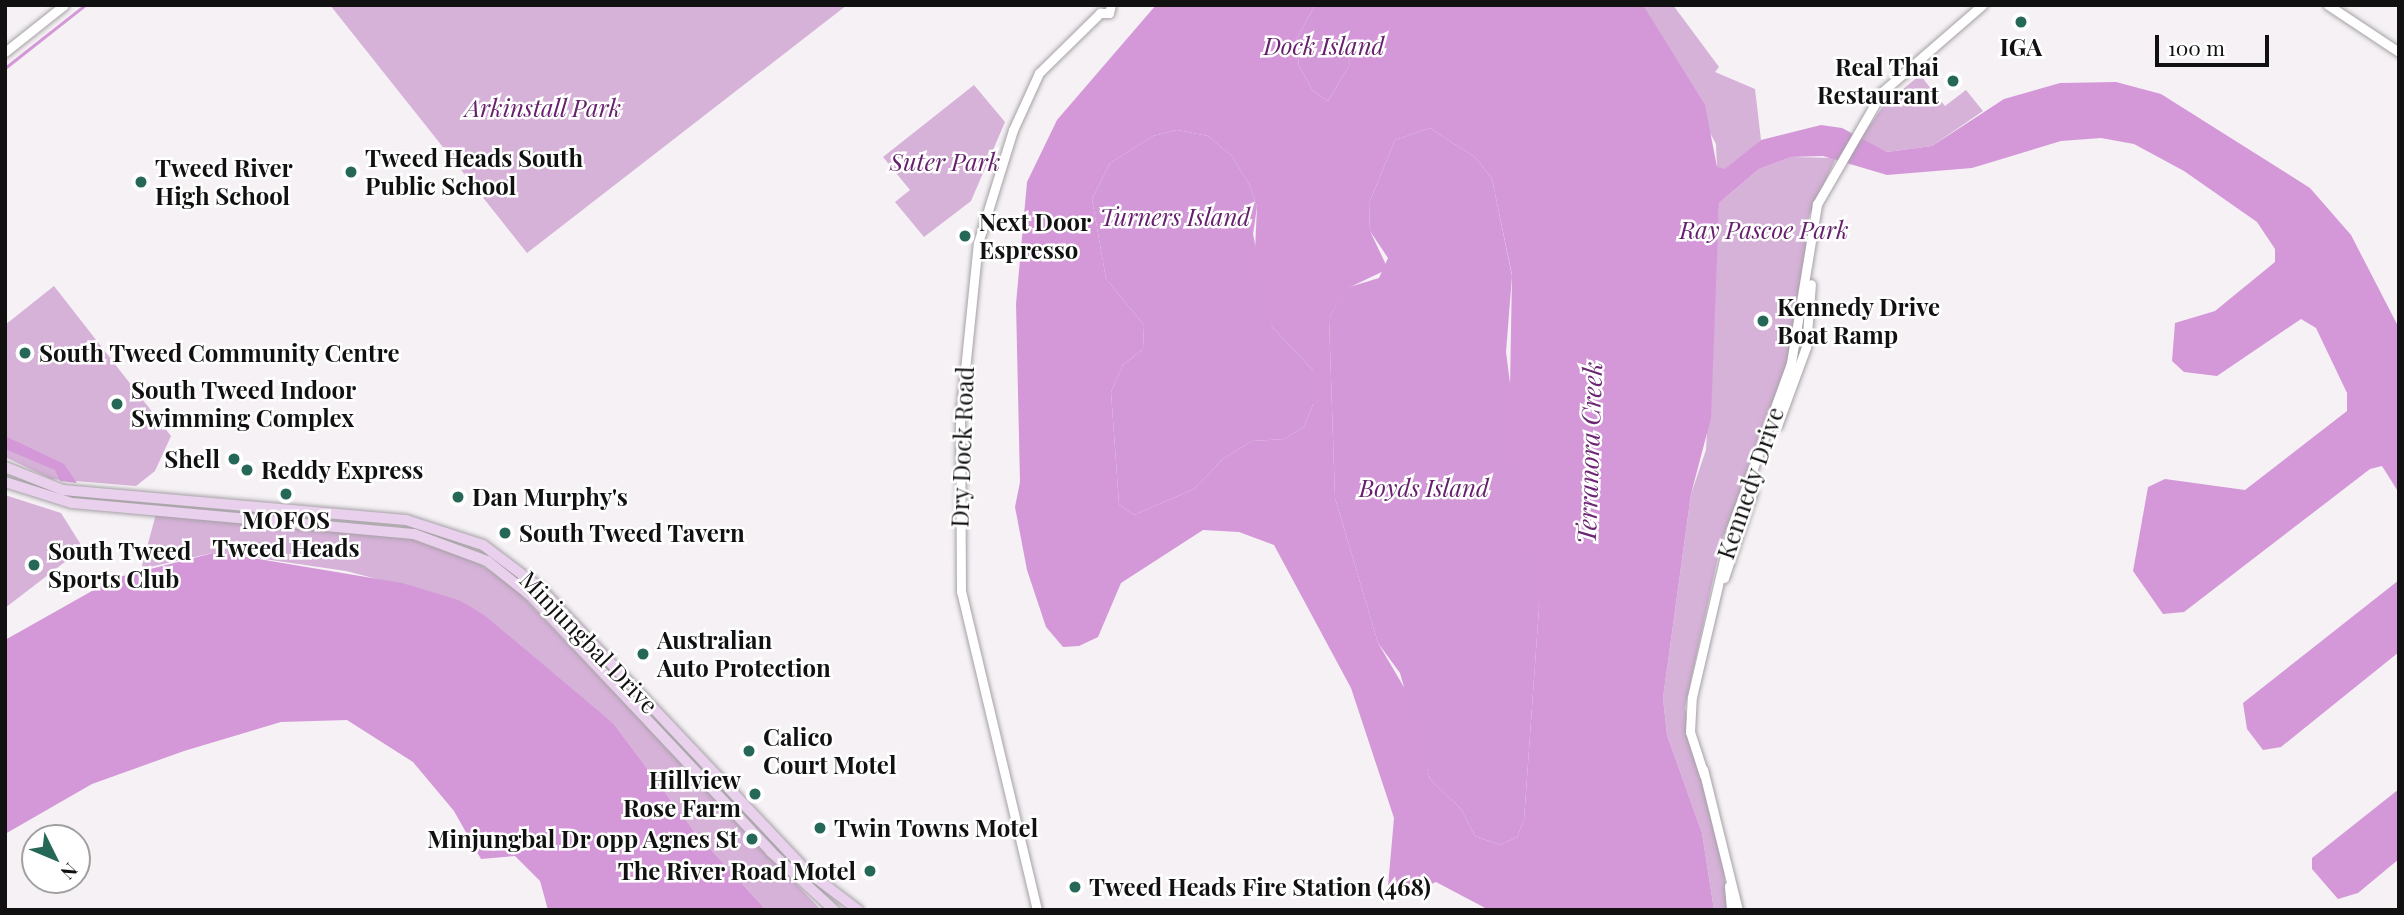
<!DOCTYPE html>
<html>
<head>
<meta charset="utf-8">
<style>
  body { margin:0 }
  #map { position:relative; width:2404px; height:915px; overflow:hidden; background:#f5f1f5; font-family:"Playfair Display",serif }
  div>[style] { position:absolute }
  .green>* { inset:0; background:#d6b1d8 }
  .forest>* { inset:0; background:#d398d8 }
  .water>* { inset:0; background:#d498d9 }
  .stream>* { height:2.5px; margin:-1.25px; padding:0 1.25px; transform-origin:1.25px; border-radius:1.25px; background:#d498d9 }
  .roads { filter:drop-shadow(0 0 2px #a5a1a5) drop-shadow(0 0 2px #a5a1a5) }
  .tertiary>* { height:9px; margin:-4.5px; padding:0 4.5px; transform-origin:4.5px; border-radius:4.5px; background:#fff }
  .secondary>* { height:10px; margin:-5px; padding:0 5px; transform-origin:5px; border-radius:5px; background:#e9d0ec }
  .dots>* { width:19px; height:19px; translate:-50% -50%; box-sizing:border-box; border:4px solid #fff; border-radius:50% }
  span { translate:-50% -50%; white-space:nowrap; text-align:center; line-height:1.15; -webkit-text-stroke:5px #fff; paint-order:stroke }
  .park-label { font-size:24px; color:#66206d; font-style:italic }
  .poi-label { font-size:24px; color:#121112; font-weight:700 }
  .right { translate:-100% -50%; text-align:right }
  .left { translate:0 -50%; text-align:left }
  .street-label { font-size:24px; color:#121112 }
  .water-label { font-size:26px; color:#6c2673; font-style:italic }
  .frame { position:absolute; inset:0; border:7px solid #121112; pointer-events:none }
  .north { position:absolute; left:21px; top:824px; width:70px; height:70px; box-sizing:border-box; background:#fff; border:2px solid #a0a0a0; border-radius:50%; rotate:133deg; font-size:19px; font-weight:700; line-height:28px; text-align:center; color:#121112 }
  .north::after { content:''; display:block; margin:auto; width:24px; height:32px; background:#266857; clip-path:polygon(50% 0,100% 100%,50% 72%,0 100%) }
  .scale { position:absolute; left:2155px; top:35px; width:114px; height:32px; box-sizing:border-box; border:4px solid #121112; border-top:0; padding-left:9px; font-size:21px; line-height:24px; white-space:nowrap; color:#121112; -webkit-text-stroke:5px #fff; paint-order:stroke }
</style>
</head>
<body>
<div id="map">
  <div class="green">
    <div style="clip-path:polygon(330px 5px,847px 5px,527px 253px)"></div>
    <div style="clip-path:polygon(1643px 5px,1673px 5px,1719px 67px,1715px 72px,1755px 89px,1761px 140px,1726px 170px,1717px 168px,1716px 144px)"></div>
    <div style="clip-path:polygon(1920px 75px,1945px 106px,1966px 90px,1983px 111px,1932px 146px,1887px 152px,1860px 139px,1884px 105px)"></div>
    <div style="clip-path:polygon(974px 85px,1005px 122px,971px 201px,924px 237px,895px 202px,910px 190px,883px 157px)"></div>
    <div style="clip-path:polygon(1791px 157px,1836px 158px,1809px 216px,1803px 295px,1790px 357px,1721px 543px,1685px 708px,1724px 870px,1727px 910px,1714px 910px,1702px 833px,1667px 735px,1663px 698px,1691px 494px,1706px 450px,1719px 203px,1759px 169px)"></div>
    <div style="clip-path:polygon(54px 286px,171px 436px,155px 471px,136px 486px,51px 479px,5px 457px,5px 325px)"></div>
    <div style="clip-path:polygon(5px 495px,61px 513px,83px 548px,5px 608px)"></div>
    <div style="clip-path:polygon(156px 514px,411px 538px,460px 552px,509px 582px,821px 910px,766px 910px,694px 831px,614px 724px,459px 600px,346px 571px,217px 552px,141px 569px)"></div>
  </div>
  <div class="forest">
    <div style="clip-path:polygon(1315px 5px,1354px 5px,1355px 15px,1349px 66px,1328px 101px,1313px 91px,1299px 66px,1296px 40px)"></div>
    <div style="clip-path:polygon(1430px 128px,1476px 158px,1492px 179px,1512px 276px,1506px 352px,1539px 608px,1524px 820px,1517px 837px,1500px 845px,1475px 836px,1461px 809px,1430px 779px,1400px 673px,1378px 643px,1335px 498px,1329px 318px,1346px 288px,1379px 278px,1388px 258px,1370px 231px,1369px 203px,1395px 140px)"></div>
    <div style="clip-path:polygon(1177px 130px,1208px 136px,1232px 156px,1250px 186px,1257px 207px,1253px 234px,1272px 327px,1313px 370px,1313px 404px,1304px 427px,1284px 439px,1252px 441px,1223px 459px,1194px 489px,1134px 515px,1119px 504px,1111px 392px,1123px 365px,1143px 349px,1144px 325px,1106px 279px,1092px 199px,1110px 163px,1153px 136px)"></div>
  </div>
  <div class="water">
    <div style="clip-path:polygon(evenodd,1156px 5px,1315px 5px,1296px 40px,1299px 66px,1313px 91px,1328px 101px,1349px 66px,1354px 5px,1643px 5px,1705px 105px,1717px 167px,1725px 169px,1761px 140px,1821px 125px,1842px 128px,1887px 152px,1932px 146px,2004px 99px,2060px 83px,2116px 82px,2161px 94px,2310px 188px,2351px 235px,2399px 328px,2399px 493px,2382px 466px,2370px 469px,2184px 612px,2163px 614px,2133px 571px,2148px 487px,2165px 479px,2245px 490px,2347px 411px,2347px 393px,2316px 328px,2301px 319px,2217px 376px,2184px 372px,2172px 361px,2175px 323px,2215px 311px,2275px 262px,2275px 249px,2257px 222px,2184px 171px,2134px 144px,2101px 138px,2061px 141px,1972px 168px,1887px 175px,1823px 156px,1791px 157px,1759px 169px,1719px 203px,1711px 418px,1691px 494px,1663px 698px,1667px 735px,1702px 833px,1714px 910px,1489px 910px,1436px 882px,1403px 896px,1388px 886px,1394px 818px,1351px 688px,1274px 545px,1239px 532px,1203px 530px,1121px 583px,1098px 637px,1079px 646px,1063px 647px,1046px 627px,1027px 570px,1015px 507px,1020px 482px,1016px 304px,1027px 182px,1057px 120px,1156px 5px,1430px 128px,1476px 158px,1492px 179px,1512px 275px,1509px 443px,1539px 608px,1524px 820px,1517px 837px,1500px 845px,1475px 836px,1461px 809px,1430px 779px,1408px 694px,1378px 643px,1335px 498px,1329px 318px,1346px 289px,1388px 269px,1370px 231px,1369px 203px,1395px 140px,1430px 128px,1156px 5px,1177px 130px,1208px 136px,1232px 156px,1250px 186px,1257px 207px,1254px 272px,1272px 327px,1313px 370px,1313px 404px,1304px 427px,1284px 439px,1252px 441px,1223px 459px,1194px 489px,1134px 515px,1119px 504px,1111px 392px,1123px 365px,1143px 349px,1144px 325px,1106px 279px,1092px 199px,1110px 163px,1153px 136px,1177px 130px)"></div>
    <div style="clip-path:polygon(5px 436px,64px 464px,77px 483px,60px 481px,55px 470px,5px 449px)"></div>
    <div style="clip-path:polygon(217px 552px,402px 583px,459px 600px,484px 615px,614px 724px,694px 831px,766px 910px,548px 910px,540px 881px,515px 856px,481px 859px,454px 811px,413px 762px,347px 720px,281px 722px,184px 751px,92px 784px,5px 834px,5px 640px,115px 578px)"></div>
    <div style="clip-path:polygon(2399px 580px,2399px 652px,2281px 747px,2263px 750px,2247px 729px,2243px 703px)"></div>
    <div style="clip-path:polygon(2399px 789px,2399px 859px,2358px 893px,2338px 899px,2312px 869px,2312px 858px)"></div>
  </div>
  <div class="stream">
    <div style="left:5px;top:68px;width:102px;rotate:-38.2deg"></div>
  </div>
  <div class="roads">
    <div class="tertiary">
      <div style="left:2328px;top:5px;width:85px;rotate:33.5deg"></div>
      <div style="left:1100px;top:13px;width:9px"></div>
      <div style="left:1109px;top:13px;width:8px;rotate:-76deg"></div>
      <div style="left:5px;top:52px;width:75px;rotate:-38.5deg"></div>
      <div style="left:1777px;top:426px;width:84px;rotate:-69.8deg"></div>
      <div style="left:1806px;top:347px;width:63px;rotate:-85.5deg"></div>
      <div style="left:1724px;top:578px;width:92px;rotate:-71.6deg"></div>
      <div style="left:1703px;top:769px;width:145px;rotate:76.1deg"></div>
      <div style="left:1704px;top:775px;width:45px;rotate:-108deg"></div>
      <div style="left:1690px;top:732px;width:35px;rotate:-87deg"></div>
      <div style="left:1692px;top:697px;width:172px;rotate:-76.9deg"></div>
      <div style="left:1731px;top:529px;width:177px;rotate:-70.1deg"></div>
      <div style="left:1791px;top:363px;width:161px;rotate:-80.7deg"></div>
      <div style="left:1817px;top:204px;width:129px;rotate:-59.9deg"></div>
      <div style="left:1882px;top:92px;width:133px;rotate:-41deg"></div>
      <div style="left:1729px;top:886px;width:24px;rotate:85deg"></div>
      <div style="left:1037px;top:910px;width:327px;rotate:-103.4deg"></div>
      <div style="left:961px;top:592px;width:173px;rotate:-90.3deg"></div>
      <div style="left:960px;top:419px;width:177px;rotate:-84.2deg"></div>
      <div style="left:978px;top:243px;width:118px;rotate:-72.8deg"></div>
      <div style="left:1013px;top:130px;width:63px;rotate:-65.5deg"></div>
      <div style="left:1039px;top:73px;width:86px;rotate:-44.5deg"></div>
    </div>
    <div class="secondary">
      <div style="left:5px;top:467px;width:62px;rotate:21.6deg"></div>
      <div style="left:63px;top:490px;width:344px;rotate:5deg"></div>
      <div style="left:406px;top:520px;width:81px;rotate:18deg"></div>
      <div style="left:483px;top:545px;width:71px;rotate:37deg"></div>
      <div style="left:540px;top:588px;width:390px;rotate:46.7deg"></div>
      <div style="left:808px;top:872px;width:63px;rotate:37.2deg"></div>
      <div style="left:5px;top:482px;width:70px;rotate:17.4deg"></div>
      <div style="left:72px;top:503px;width:343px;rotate:5.2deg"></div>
      <div style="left:414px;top:534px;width:78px;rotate:20.3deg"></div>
      <div style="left:487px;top:561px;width:56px;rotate:38.5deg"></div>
      <div style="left:531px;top:596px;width:351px;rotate:46.8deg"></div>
      <div style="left:771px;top:852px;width:86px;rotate:42.6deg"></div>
    </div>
  </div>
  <div class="dots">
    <div style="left:2021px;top:22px;background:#266857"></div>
    <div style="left:1953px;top:81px;background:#266857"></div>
    <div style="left:351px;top:172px;background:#266857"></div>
    <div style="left:141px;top:182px;background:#266857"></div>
    <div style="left:965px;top:236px;background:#266857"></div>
    <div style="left:1763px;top:321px;background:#266857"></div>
    <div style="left:25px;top:353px;background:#266857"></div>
    <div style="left:117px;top:404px;background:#266857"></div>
    <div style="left:234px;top:459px;background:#266857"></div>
    <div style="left:247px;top:470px;background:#266857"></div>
    <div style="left:286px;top:494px;background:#266857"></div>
    <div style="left:458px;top:497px;background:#266857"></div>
    <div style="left:505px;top:533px;background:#266857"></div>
    <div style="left:34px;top:565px;background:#266857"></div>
    <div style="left:643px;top:654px;background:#266857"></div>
    <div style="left:749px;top:751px;background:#266857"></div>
    <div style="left:755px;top:794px;background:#266857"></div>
    <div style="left:820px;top:828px;background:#266857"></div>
    <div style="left:752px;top:839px;background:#266857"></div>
    <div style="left:870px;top:871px;background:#266857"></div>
    <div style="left:1075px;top:887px;background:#266857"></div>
  </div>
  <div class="park-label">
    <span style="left:1324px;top:46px">Dock Island</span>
    <span style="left:543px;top:108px">Arkinstall Park</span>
    <span style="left:945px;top:162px">Suter Park</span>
    <span style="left:1175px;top:217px">Turners Island</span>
    <span style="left:1764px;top:230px">Ray Pascoe Park</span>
    <span style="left:1424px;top:488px">Boyds Island</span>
  </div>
  <div class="poi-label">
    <span style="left:2021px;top:47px">IGA</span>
    <span class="right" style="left:1939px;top:81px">Real Thai<br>Restaurant</span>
    <span class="left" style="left:365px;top:172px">Tweed Heads South<br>Public School</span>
    <span class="left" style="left:155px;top:182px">Tweed River<br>High School</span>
    <span class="left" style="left:979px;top:236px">Next Door<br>Espresso</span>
    <span class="left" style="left:1777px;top:321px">Kennedy Drive<br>Boat Ramp</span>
    <span class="left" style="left:39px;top:353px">South Tweed Community Centre</span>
    <span class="left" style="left:131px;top:404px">South Tweed Indoor<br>Swimming Complex</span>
    <span class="right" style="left:220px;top:459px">Shell</span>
    <span class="left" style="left:261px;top:470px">Reddy Express</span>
    <span class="left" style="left:472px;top:497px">Dan Murphy's</span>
    <span style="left:286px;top:534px">MOFOS<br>Tweed Heads</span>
    <span class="left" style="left:519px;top:533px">South Tweed Tavern</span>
    <span class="left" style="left:48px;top:565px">South Tweed<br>Sports Club</span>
    <span class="left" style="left:657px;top:654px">Australian<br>Auto Protection</span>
    <span class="left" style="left:763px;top:751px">Calico<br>Court Motel</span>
    <span class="right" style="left:741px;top:794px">Hillview<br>Rose Farm</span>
    <span class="left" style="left:834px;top:828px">Twin Towns Motel</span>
    <span class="right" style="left:738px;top:839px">Minjungbal Dr opp Agnes St</span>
    <span class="right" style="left:856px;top:871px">The River Road Motel</span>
    <span class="left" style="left:1089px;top:887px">Tweed Heads Fire Station (468)</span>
  </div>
  <div class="street-label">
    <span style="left:962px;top:447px;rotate:-88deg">Dry Dock Road</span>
    <span style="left:1750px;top:483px;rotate:-71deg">Kennedy Drive</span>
    <span style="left:589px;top:642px;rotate:46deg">Minjungbal Drive</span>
  </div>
  <div class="water-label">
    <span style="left:1589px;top:453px;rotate:-88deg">Terranora Creek</span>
  </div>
  <div class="frame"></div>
  <div class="north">N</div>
  <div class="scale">100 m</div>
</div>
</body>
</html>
